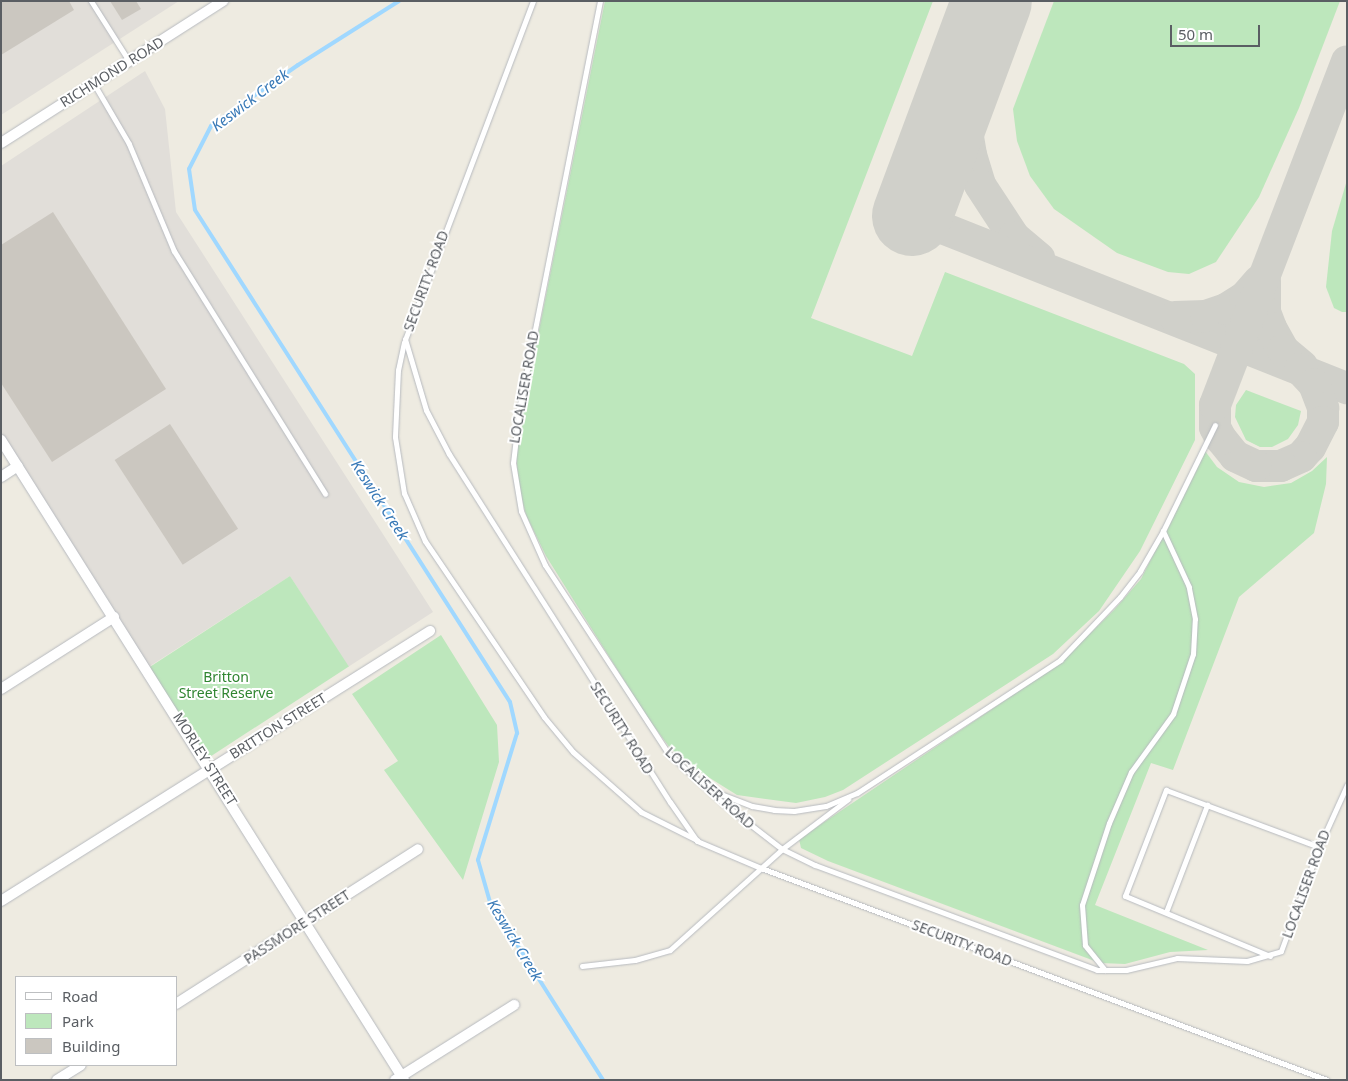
<!DOCTYPE html>
<html>
<head>
<meta charset="utf-8">
<style>
  body { margin:0 }
  #map { position:relative; width:1348px; height:1081px; overflow:hidden; background:#eeebe1; font-family:"Noto Sans",sans-serif }
  div>[style] { position:absolute }
  .industrial>* { inset:0; background:#e1ded9 }
  .green>* { inset:0; background:#bde7bc; transform-origin:0 0 }
  .stream>* { height:4px; margin:-2px; padding:0 2px; transform-origin:2px; border-radius:2px; background:#a0d8ff }
  .taxiway>* { height:32px; margin:-16px; padding:0 16px; transform-origin:16px; border-radius:16px; background:#d0d0ca }
  .runway>* { height:80px; margin:-40px; padding:0 40px; transform-origin:40px; border-radius:40px; background:#d0d0ca }
  .building>* { inset:0; background:#cbc7c0; transform-origin:0 0 }
  .roads { filter:drop-shadow(0 0 1px #b7babf) drop-shadow(0 0 1px #b7babf) }
  .service>* { height:5px; margin:-2.5px; padding:0 2.5px; transform-origin:2.5px; border-radius:2.5px; background:#fff }
  .minor>* { height:10px; margin:-5px; padding:0 5px; transform-origin:5px; border-radius:5px; background:#fff }
  span { translate:-50% -50%; white-space:nowrap; text-align:center; line-height:1.15; -webkit-text-stroke:4px #fff; paint-order:stroke }
  .street-label { font-size:14px; color:#5a5e63 }
  .park-label { font-size:14px; color:#2f8530 }
  .water-label { font-size:15px; color:#3879b7; font-style:italic }
  .frame { position:absolute; inset:0; border:2px solid #5a5e63; pointer-events:none }
  .legend { position:absolute; left:15px; top:976px; width:162px; height:90px; box-sizing:border-box; background:#fff; border:1px solid #bdbfc1; margin:0; padding:6px 9px; list-style:none; font-size:15px; color:#5a5e63 }
  .legend li { display:flex; align-items:center; gap:10px; height:25px }
  .legend b { width:25px; border:1px solid #bdbfc1 }
  .scale { position:absolute; left:1170px; top:25px; width:90px; height:22px; box-sizing:border-box; border:2px solid #5a5e63; border-top:0; padding-left:6px; font-size:15px; line-height:18px; white-space:nowrap; color:#5a5e63; -webkit-text-stroke:4px #fff; paint-order:stroke }
</style>
</head>
<body>
<div id="map">
  <div class="industrial">
    <div style="clip-path:polygon(1px 1px,179px 1px,1px 115px)"></div>
    <div style="clip-path:polygon(145px 71px,165px 109px,176px 212px,433px 612px,348px 667px,290px 576px,147px 668px,1px 434px,1px 166px)"></div>
  </div>
  <div class="green">
    <div style="clip-path:polygon(605px 1px,933px 1px,811px 318px,912px 356px,945px 272px,1184px 364px,1195px 374px,1195px 440px,1140px 551px,1099px 611px,1053px 654px,843px 790px,825px 797px,796px 803px,737px 795px,697px 770px,670px 748px,647px 717px,546px 556px,526px 515px,518px 484px,516px 445px)"></div>
    <div style="clip-path:polygon(1054px 1px,1340px 1px,1299px 108px,1259px 197px,1216px 262px,1189px 274px,1168px 272px,1117px 253px,1054px 209px,1030px 176px,1017px 141px,1013px 109px)"></div>
    <div style="clip-path:polygon(1347px 180px,1347px 312px,1342px 312px,1334px 308px,1326px 287px,1332px 231px)"></div>
    <div style="clip-path:polygon(1246px 390px,1301px 411px,1298px 425px,1288px 439px,1272px 447px,1260px 447px,1246px 440px,1235px 417px,1236px 405px)"></div>
    <div style="clip-path:polygon(1205px 451px,1217px 467px,1239px 482px,1264px 487px,1291px 483px,1312px 471px,1327px 457px,1326px 484px,1314px 533px,1239px 597px,1173px 770px,1151px 763px,1095px 905px,1208px 950px,1170px 952px,1125px 964px,1100px 963px,828px 861px,801px 848px,799px 839px,1059px 664px,1114px 610px,1141px 579px)"></div>
    <div style="left:290px;top:576px;width:108px;height:170px;rotate:57deg"></div>
    <div style="clip-path:polygon(441px 635px,497px 725px,499px 762px,463px 880px,384px 770px,398px 761px,352px 694px)"></div>
  </div>
  <div class="stream">
    <div style="left:399px;top:1px;width:120px;rotate:147.6deg"></div>
    <div style="left:298px;top:65px;width:106px;rotate:145deg"></div>
    <div style="left:211px;top:126px;width:48px;rotate:117.1deg"></div>
    <div style="left:189px;top:169px;width:41px;rotate:81.7deg"></div>
    <div style="left:195px;top:210px;width:584px;rotate:57.37deg"></div>
    <div style="left:510px;top:702px;width:32px;rotate:77deg"></div>
    <div style="left:517px;top:733px;width:133px;rotate:107.1deg"></div>
    <div style="left:478px;top:860px;width:44px;rotate:74.1deg"></div>
    <div style="left:490px;top:902px;width:211px;rotate:57.6deg"></div>
  </div>
  <div class="taxiway">
    <div style="left:970px;top:58px;width:55px;rotate:96.2deg"></div>
    <div style="left:964px;top:113px;width:43px;rotate:80.5deg"></div>
    <div style="left:971px;top:155px;width:31px;rotate:73deg"></div>
    <div style="left:980px;top:185px;width:62px;rotate:56.8deg"></div>
    <div style="left:1014px;top:237px;width:33px;rotate:40deg"></div>
    <div style="left:912px;top:216px;width:468px;rotate:21.6deg"></div>
    <div style="left:1265px;top:281px;width:31px;rotate:90deg"></div>
    <div style="left:1265px;top:312px;width:17px;rotate:69deg"></div>
    <div style="left:1271px;top:328px;width:25px;rotate:61deg"></div>
    <div style="left:1283px;top:350px;width:25px;rotate:40deg"></div>
    <div style="left:1175px;top:317px;width:31px;rotate:-2deg"></div>
    <div style="left:1206px;top:316px;width:21px;rotate:-19deg"></div>
    <div style="left:1226px;top:309px;width:22px;rotate:-32deg"></div>
    <div style="left:1245px;top:297px;width:21px;rotate:-49deg"></div>
    <div style="left:1300px;top:369px;width:21px;rotate:47deg"></div>
    <div style="left:1314px;top:384px;width:26px;rotate:69deg"></div>
    <div style="left:1323px;top:408px;width:14px;rotate:90deg"></div>
    <div style="left:1323px;top:422px;width:28px;rotate:117deg"></div>
    <div style="left:1310px;top:447px;width:13px;rotate:132deg"></div>
    <div style="left:1301px;top:457px;width:22px;rotate:156deg"></div>
    <div style="left:1281px;top:466px;width:25px;rotate:180deg"></div>
    <div style="left:1256px;top:466px;width:23px;rotate:-155deg"></div>
    <div style="left:1235px;top:456px;width:22px;rotate:-129deg"></div>
    <div style="left:1221px;top:439px;width:13px;rotate:-117deg"></div>
    <div style="left:1215px;top:427px;width:22px;rotate:-90deg"></div>
    <div style="left:1215px;top:405px;width:368px;rotate:-69deg"></div>
  </div>
  <div class="runway">
    <div style="left:912px;top:216px;width:229px;rotate:-69.6deg"></div>
  </div>
  <div class="building">
    <div style="clip-path:polygon(1px 1px,69px 1px,74px 10px,1px 55px)"></div>
    <div style="clip-path:polygon(110px 1px,136px 1px,141px 9px,122px 20px)"></div>
    <div style="clip-path:polygon(53px 212px,166px 389px,52px 462px,1px 383px,1px 245px)"></div>
    <div style="left:170px;top:424px;width:125px;height:66px;rotate:57deg"></div>
  </div>
  <div class="roads">
    <div class="service">
      <div style="left:91px;top:1px;width:71px;rotate:57.7deg"></div>
      <div style="left:533px;top:1px;width:361px;rotate:110.7deg"></div>
      <div style="left:405px;top:339px;width:74px;rotate:73.5deg"></div>
      <div style="left:426px;top:410px;width:50px;rotate:62.4deg"></div>
      <div style="left:449px;top:454px;width:412px;rotate:57.6deg"></div>
      <div style="left:670px;top:802px;width:47px;rotate:55.3deg"></div>
      <div style="left:697px;top:841px;width:69px;rotate:22.9deg"></div>
      <div style="left:761px;top:868px;width:604px;rotate:20.53deg"></div>
      <div style="left:600px;top:1px;width:411px;rotate:101.2deg"></div>
      <div style="left:520px;top:404px;width:59px;rotate:96.8deg"></div>
      <div style="left:513px;top:463px;width:49px;rotate:80.5deg"></div>
      <div style="left:521px;top:511px;width:59px;rotate:66deg"></div>
      <div style="left:545px;top:565px;width:225px;rotate:56.8deg"></div>
      <div style="left:668px;top:753px;width:77px;rotate:42.4deg"></div>
      <div style="left:725px;top:805px;width:72px;rotate:37.7deg"></div>
      <div style="left:782px;top:849px;width:37px;rotate:26deg"></div>
      <div style="left:815px;top:865px;width:301px;rotate:20.4deg"></div>
      <div style="left:1097px;top:970px;width:29px"></div>
      <div style="left:1126px;top:970px;width:52px;rotate:-13.2deg"></div>
      <div style="left:1177px;top:958px;width:70px;rotate:2.5deg"></div>
      <div style="left:1247px;top:961px;width:35px;rotate:-16deg"></div>
      <div style="left:1281px;top:951px;width:111px;rotate:-69.9deg"></div>
      <div style="left:1319px;top:847px;width:68px;rotate:-65.7deg"></div>
      <div style="left:94px;top:84px;width:69px;rotate:59.7deg"></div>
      <div style="left:129px;top:144px;width:116px;rotate:67.2deg"></div>
      <div style="left:174px;top:251px;width:286px;rotate:58.1deg"></div>
      <div style="left:404px;top:342px;width:29px;rotate:102deg"></div>
      <div style="left:398px;top:370px;width:67px;rotate:92.6deg"></div>
      <div style="left:395px;top:437px;width:57px;rotate:80.9deg"></div>
      <div style="left:404px;top:493px;width:52px;rotate:66.4deg"></div>
      <div style="left:425px;top:541px;width:212px;rotate:55.9deg"></div>
      <div style="left:544px;top:717px;width:45px;rotate:50.4deg"></div>
      <div style="left:573px;top:752px;width:91px;rotate:41.4deg"></div>
      <div style="left:641px;top:812px;width:63px;rotate:26.6deg"></div>
      <div style="left:713px;top:791px;width:42px;rotate:21deg"></div>
      <div style="left:752px;top:806px;width:22px;rotate:10deg"></div>
      <div style="left:774px;top:810px;width:20px;rotate:3deg"></div>
      <div style="left:794px;top:811px;width:32px;rotate:-9deg"></div>
      <div style="left:826px;top:806px;width:34px;rotate:-23deg"></div>
      <div style="left:857px;top:793px;width:243px;rotate:-33.2deg"></div>
      <div style="left:1060px;top:660px;width:87px;rotate:-46.4deg"></div>
      <div style="left:1120px;top:597px;width:33px;rotate:-52deg"></div>
      <div style="left:1140px;top:571px;width:46px;rotate:-60.1deg"></div>
      <div style="left:1163px;top:531px;width:118px;rotate:-63.9deg"></div>
      <div style="left:1166px;top:912px;width:115px;rotate:-69deg"></div>
      <div style="left:1270px;top:956px;width:157px;rotate:-157.5deg"></div>
      <div style="left:1125px;top:896px;width:114px;rotate:-68.9deg"></div>
      <div style="left:1166px;top:790px;width:163px;rotate:20.4deg"></div>
      <div style="left:582px;top:966px;width:53px;rotate:-6.5deg"></div>
      <div style="left:635px;top:960px;width:36px;rotate:-16deg"></div>
      <div style="left:670px;top:950px;width:151px;rotate:-42deg"></div>
      <div style="left:782px;top:849px;width:83px;rotate:-37.1deg"></div>
      <div style="left:1105px;top:970px;width:32px;rotate:-129deg"></div>
      <div style="left:1085px;top:945px;width:40px;rotate:-94.3deg"></div>
      <div style="left:1082px;top:905px;width:86px;rotate:-71.8deg"></div>
      <div style="left:1109px;top:823px;width:56px;rotate:-66.7deg"></div>
      <div style="left:1131px;top:772px;width:72px;rotate:-54.1deg"></div>
      <div style="left:1173px;top:714px;width:63px;rotate:-71.6deg"></div>
      <div style="left:1193px;top:654px;width:35px;rotate:-87deg"></div>
      <div style="left:1195px;top:619px;width:33px;rotate:-101deg"></div>
      <div style="left:1189px;top:587px;width:62px;rotate:-114.9deg"></div>
    </div>
    <div class="minor">
      <div style="left:1px;top:143px;width:264px;rotate:-32.6deg"></div>
      <div style="left:1px;top:440px;width:756px;rotate:57.8deg"></div>
      <div style="left:1px;top:477px;width:20px;rotate:-33deg"></div>
      <div style="left:1px;top:689px;width:134px;rotate:-32.5deg"></div>
      <div style="left:1px;top:901px;width:507px;rotate:-32.19deg"></div>
      <div style="left:176px;top:1004px;width:287px;rotate:-32.6deg"></div>
      <div style="left:57px;top:1080px;width:28px;rotate:-32deg"></div>
      <div style="left:395px;top:1080px;width:141px;rotate:-32.2deg"></div>
    </div>
  </div>
  <div class="street-label">
    <span style="left:112px;top:72px;rotate:-32deg">RICHMOND ROAD</span>
    <span style="left:426px;top:281px;rotate:-70deg">SECURITY ROAD</span>
    <span style="left:524px;top:387px;rotate:-80deg">LOCALISER ROAD</span>
    <span style="left:278px;top:726px;rotate:-32deg">BRITTON STREET</span>
    <span style="left:622px;top:728px;rotate:58deg">SECURITY ROAD</span>
    <span style="left:205px;top:759px;rotate:58deg">MORLEY STREET</span>
    <span style="left:710px;top:788px;rotate:42deg">LOCALISER ROAD</span>
    <span style="left:1306px;top:884px;rotate:-70deg">LOCALISER ROAD</span>
    <span style="left:297px;top:927px;rotate:-33deg">PASSMORE STREET</span>
    <span style="left:962px;top:943px;rotate:21deg">SECURITY ROAD</span>
  </div>
  <div class="park-label">
    <span style="left:226px;top:685px">Britton<br>Street Reserve</span>
  </div>
  <div class="water-label">
    <span style="left:250px;top:100px;rotate:-37deg">Keswick Creek</span>
    <span style="left:380px;top:500px;rotate:57deg">Keswick Creek</span>
    <span style="left:515px;top:940px;rotate:59deg">Keswick Creek</span>
  </div>
  <div class="frame"></div>
  <ul class="legend">
  <li><b style="height:6px;background:#fff"></b>Road</li>
  <li><b style="height:14px;background:#bde7bc"></b>Park</li>
  <li><b style="height:14px;background:#cbc7c0"></b>Building</li>
  </ul>
  <div class="scale">50 m</div>
</div>
</body>
</html>
